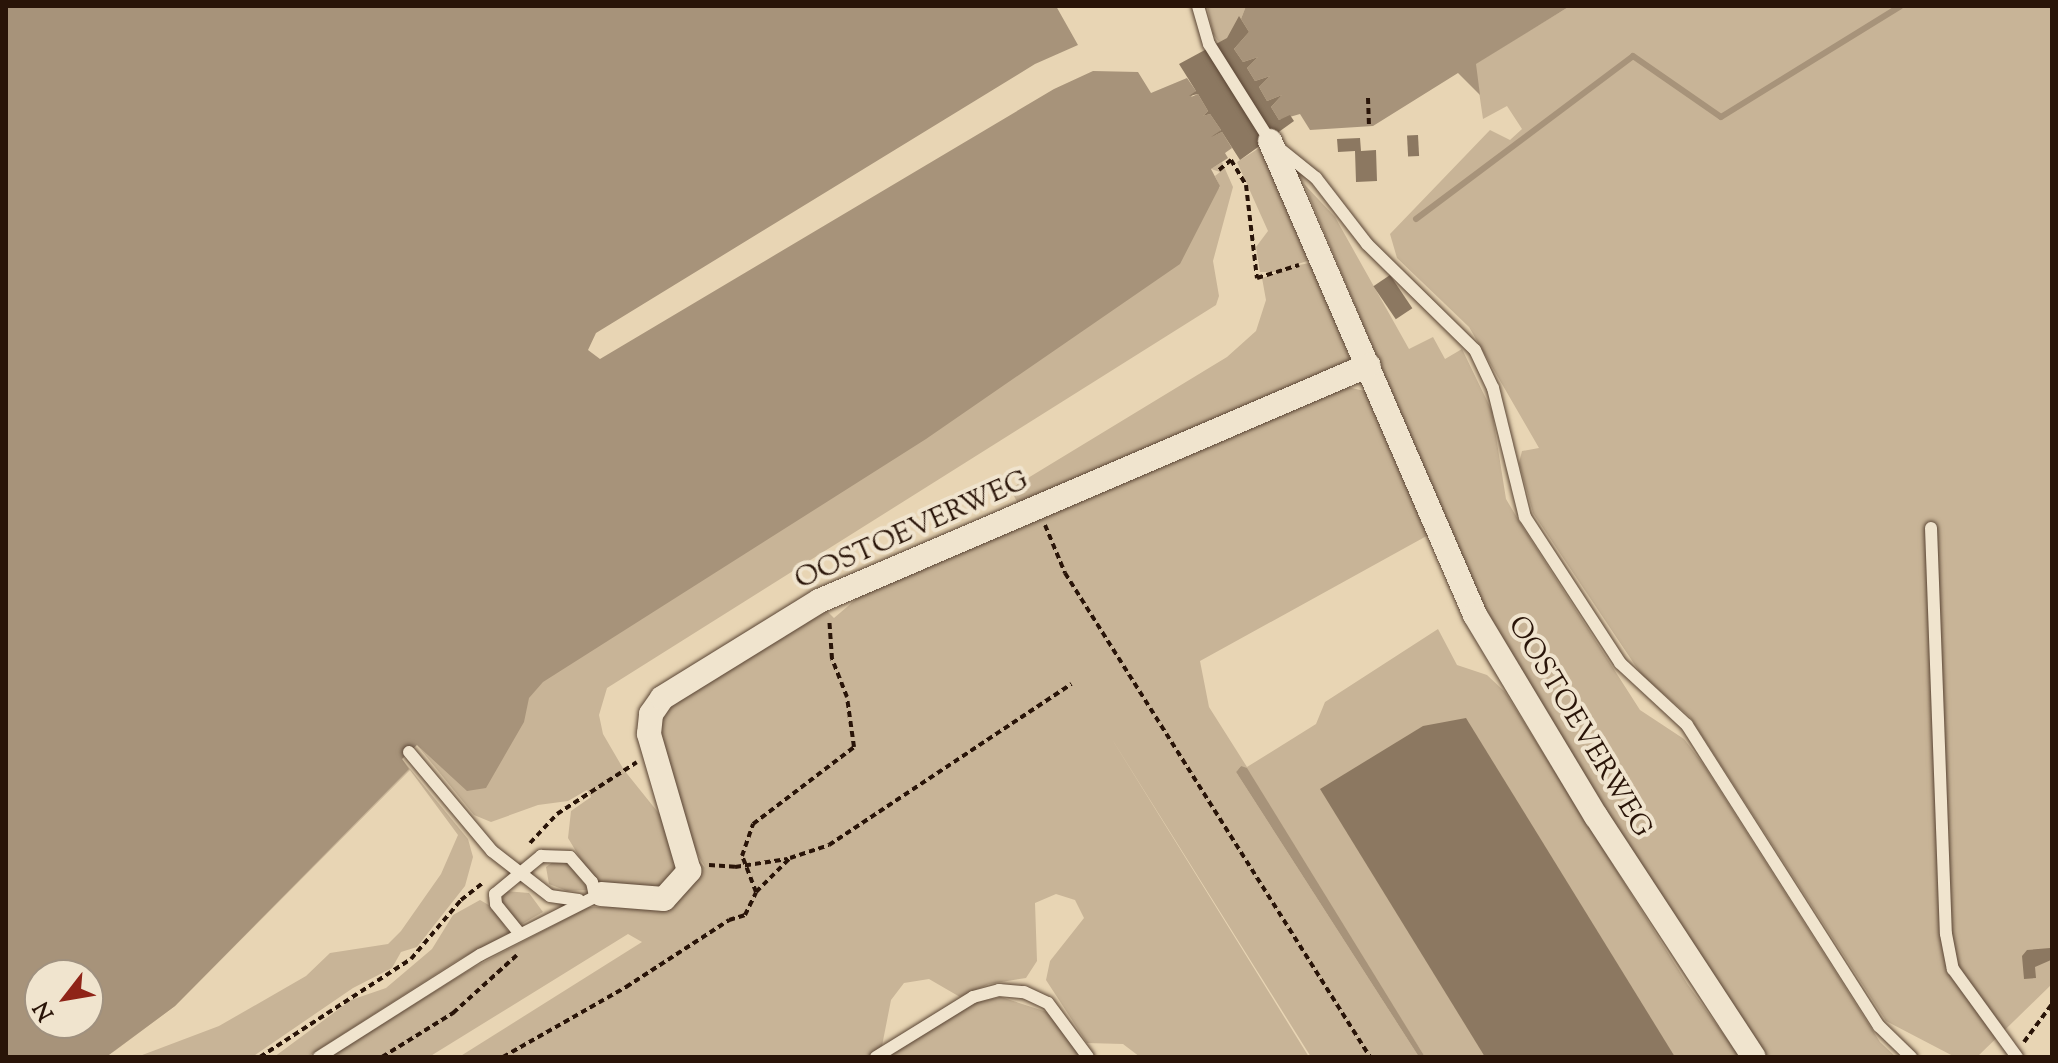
<!DOCTYPE html>
<html>
<head>
<meta charset="utf-8">
<style>
  body { margin:0 }
  #map { position:relative; width:2058px; height:1063px; overflow:hidden; background:#e8d5b4; font-family:"Sorts Mill Goudy",serif }
  div>[style] { position:absolute }
  .green>* { inset:0; background:#c8b497 }
  .water>* { inset:0; background:#a7937a }
  .stream>* { height:6px; margin:-3px; padding:0 3px; transform-origin:3px; border-radius:3px; background:#a7937a }
  .building>* { inset:0; background:#8c7861; transform-origin:0 0 }
  .path>* { height:4px; margin-top:-2px; transform-origin:0; background:repeating-linear-gradient(90deg,#291408 0 6px,transparent 0 10px) }
  .roads { filter:drop-shadow(0 0 2px #594433) drop-shadow(0 0 2px #594433) }
  .lane>* { height:12px; margin:-6px; padding:0 6px; transform-origin:6px; border-radius:6px; background:#f0e4ce }
  .street>* { height:24px; margin:-12px; padding:0 12px; transform-origin:12px; border-radius:12px; background:#f0e4ce }
  span { translate:-50% -50%; white-space:nowrap; text-align:center; line-height:1.15; -webkit-text-stroke:8px #f0e4ce; paint-order:stroke }
  .street-label { font-size:28px; color:#291408 }
  .frame { position:absolute; inset:0; border:8px solid #291408; pointer-events:none }
  .north { position:absolute; left:24px; top:959px; width:80px; height:80px; box-sizing:border-box; background:#f0e4ce; border:2px solid #a0917f; border-radius:50%; rotate:239deg; font-size:22px; font-weight:700; line-height:32px; text-align:center; color:#291408 }
  .north::after { content:''; display:block; margin:auto; width:28px; height:36px; background:#8f2418; clip-path:polygon(50% 0,100% 100%,50% 72%,0 100%) }
</style>
</head>
<body>
<div id="map">
  <div class="green">
    <div style="clip-path:polygon(1207px 6px,1246px 6px,1241px 19px,1249px 32px,1225px 50px,1213px 34px)"></div>
    <div style="clip-path:polygon(1570px 6px,2052px 6px,2052px 984px,1977px 1057px,1955px 1057px,1886px 1021px,1690px 717px,1641px 674px,1533px 513px,1519px 463px,1522px 451px,1539px 448px,1469px 327px,1397px 258px,1390px 234px,1490px 130px,1510px 140px,1522px 129px,1507px 106px,1483px 119px,1475px 64px)"></div>
    <div style="clip-path:polygon(1264px 145px,1316px 258px,1292px 266px,1317px 262px,1350px 360px,1021px 509px,1010px 489px,1227px 357px,1256px 331px,1266px 300px,1262px 278px,1279px 272px,1260px 272px,1256px 247px,1268px 231px,1237px 162px)"></div>
    <div style="clip-path:polygon(1222px 162px,1233px 187px,1213px 261px,1219px 296px,1216px 305px,607px 688px,599px 715px,603px 734px,624px 770px,673px 831px,681px 865px,671px 888px,601px 885px,589px 873px,568px 838px,571px 811px,591px 797px,587px 790px,568px 801px,538px 805px,491px 822px,474px 815px,417px 745px,1220px 187px,1215px 176px,1220px 172px,1211px 169px)"></div>
    <div style="clip-path:polygon(1304px 184px,1335px 217px,1409px 349px,1433px 337px,1445px 359px,1462px 349px,1492px 411px,1506px 499px,1522px 526px,1640px 710px,1684px 739px,1703px 764px,1880px 1042px,1896px 1057px,1767px 1057px,1733px 1012px,1592px 795px,1481px 605px)"></div>
    <div style="clip-path:polygon(1343px 386px,1369px 392px,1432px 533px,1200px 661px,1209px 707px,1247px 767px,1316px 724px,1325px 702px,1438px 629px,1457px 665px,1487px 675px,1505px 692px,1688px 985px,1740px 1057px,1425px 1057px,1241px 766px,1236px 772px,1419px 1057px,1311px 1057px,1110px 736px,1309px 1057px,1140px 1057px,1123px 1044px,1087px 1043px,1046px 980px,1050px 961px,1084px 918px,1075px 900px,1056px 894px,1035px 903px,1037px 961px,1026px 978px,989px 984px,960px 997px,929px 979px,904px 983px,891px 1000px,882px 1046px,867px 1057px,459px 1057px,642px 942px,628px 934px,429px 1057px,329px 1057px,471px 969px,588px 907px,649px 907px,693px 856px,705px 867px,685px 832px,657px 739px,663px 708px,822px 606px,834px 618px,868px 589px)"></div>
    <div style="clip-path:polygon(402px 759px,468px 839px,473px 857px,465px 886px,417px 947px,401px 952px,392px 968px,353px 988px,252px 1057px,137px 1057px,219px 1026px,306px 976px,330px 953px,388px 944px,401px 931px,441px 874px,458px 835px,410px 770px,175px 1006px,116px 1050px,106px 1057px,15px 1057px,88px 1023px)"></div>
    <div style="clip-path:polygon(556px 860px,568px 863px,589px 890px,567px 891px,549px 884px,546px 867px)"></div>
    <div style="clip-path:polygon(505px 891px,529px 893px,543px 912px,520px 925px,501px 902px)"></div>
    <div style="clip-path:polygon(480px 900px,494px 908px,509px 933px,458px 960px,307px 1057px,274px 1057px,351px 1000px,386px 988px,432px 949px,453px 915px)"></div>
    <div style="clip-path:polygon(1001px 997px,1047px 1012px,1083px 1057px,885px 1057px,974px 1003px)"></div>
  </div>
  <div class="water">
    <div style="clip-path:polygon(evenodd,6px 6px,1056px 6px,1078px 45px,1035px 64px,596px 333px,588px 350px,600px 359px,1054px 89px,1093px 71px,1138px 72px,1151px 93px,1187px 78px,1196px 91px,1191px 97px,1198px 94px,1208px 111px,1203px 116px,1210px 114px,1221px 130px,1215px 135px,1222px 132px,1232px 148px,1225px 153px,1228px 158px,1211px 169px,1220px 186px,1180px 264px,926px 439px,543px 682px,529px 698px,524px 722px,486px 788px,467px 791px,417px 745px,402px 759px,409px 769px,175px 1006px,106px 1057px,6px 1057px,6px 6px,40px 975px,88px 975px,88px 1023px,40px 1023px,40px 975px)"></div>
    <div style="clip-path:polygon(1246px 6px,1570px 6px,1476px 64px,1480px 95px,1458px 73px,1373px 126px,1310px 130px,1300px 114px,1279px 120px,1271px 107px,1282px 95px,1267px 101px,1259px 87px,1270px 76px,1255px 81px,1247px 68px,1258px 57px,1243px 62px,1234px 49px,1249px 32px,1241px 19px)"></div>
    <div style="clip-path:polygon(1241px 766px,1247px 768px,1425px 1057px,1419px 1057px,1236px 772px)"></div>
  </div>
  <div class="stream">
    <div style="left:1416px;top:219px;width:271px;rotate:-36.9deg"></div>
    <div style="left:1633px;top:56px;width:107px;rotate:34.7deg"></div>
    <div style="left:1721px;top:117px;width:211px;rotate:-31.7deg"></div>
  </div>
  <div class="building">
    <div style="clip-path:polygon(1239px 16px,1249px 32px,1234px 49px,1243px 62px,1258px 57px,1247px 68px,1255px 81px,1270px 76px,1259px 87px,1267px 101px,1282px 95px,1271px 107px,1279px 120px,1290px 115px,1294px 121px,1240px 160px,1222px 132px,1211px 137px,1221px 130px,1210px 114px,1203px 116px,1208px 111px,1198px 94px,1189px 96px,1196px 91px,1179px 64px,1227px 38px)"></div>
    <div style="left:1418px;top:135px;width:21px;height:11px;rotate:87deg"></div>
    <div style="clip-path:polygon(1360px 138px,1361px 151px,1376px 150px,1377px 181px,1356px 182px,1355px 151px,1338px 152px,1337px 139px)"></div>
    <div style="left:1390px;top:275px;width:40px;height:20px;rotate:56deg"></div>
    <div style="clip-path:polygon(1466px 718px,1675px 1057px,1485px 1057px,1320px 789px,1423px 726px)"></div>
    <div style="clip-path:polygon(2050px 948px,2051px 960px,2035px 967px,2036px 978px,2024px 979px,2022px 956px,2027px 950px)"></div>
  </div>
  <div class="path">
    <div style="left:1368px;top:98px;width:29px;rotate:88deg"></div>
    <div style="left:1219px;top:170px;width:16px;rotate:-40deg"></div>
    <div style="left:1231px;top:160px;width:29px;rotate:59deg"></div>
    <div style="left:1246px;top:185px;width:94px;rotate:83.3deg"></div>
    <div style="left:1257px;top:278px;width:44px;rotate:-17.2deg"></div>
    <div style="left:1045px;top:525px;width:52px;rotate:67.4deg"></div>
    <div style="left:1065px;top:573px;width:572px;rotate:57.78deg"></div>
    <div style="left:530px;top:843px;width:40px;rotate:-47deg"></div>
    <div style="left:557px;top:814px;width:95px;rotate:-33deg"></div>
    <div style="left:709px;top:865px;width:26px;rotate:4deg"></div>
    <div style="left:735px;top:867px;width:53px;rotate:-8.7deg"></div>
    <div style="left:756px;top:892px;width:39px;rotate:-111deg"></div>
    <div style="left:742px;top:856px;width:34px;rotate:-71deg"></div>
    <div style="left:753px;top:824px;width:127px;rotate:-37.3deg"></div>
    <div style="left:854px;top:747px;width:50px;rotate:-98deg"></div>
    <div style="left:847px;top:697px;width:41px;rotate:-111.5deg"></div>
    <div style="left:832px;top:659px;width:39px;rotate:-94deg"></div>
    <div style="left:2024px;top:1042px;width:47px;rotate:-53.6deg"></div>
    <div style="left:260px;top:1057px;width:180px;rotate:-33deg"></div>
    <div style="left:411px;top:959px;width:77px;rotate:-49.7deg"></div>
    <div style="left:461px;top:900px;width:28px;rotate:-38deg"></div>
    <div style="left:382px;top:1057px;width:84px;rotate:-31.8deg"></div>
    <div style="left:453px;top:1013px;width:86px;rotate:-42.2deg"></div>
    <div style="left:503px;top:1057px;width:142px;rotate:-29.6deg"></div>
    <div style="left:626px;top:987px;width:123px;rotate:-33deg"></div>
    <div style="left:729px;top:920px;width:17px;rotate:-17deg"></div>
    <div style="left:745px;top:915px;width:25px;rotate:-64deg"></div>
    <div style="left:756px;top:892px;width:48px;rotate:-45deg"></div>
    <div style="left:790px;top:858px;width:41px;rotate:-18.4deg"></div>
    <div style="left:829px;top:845px;width:291px;rotate:-33.6deg"></div>
  </div>
  <div class="roads">
    <div class="lane">
      <div style="left:1198px;top:6px;width:40px;rotate:74deg"></div>
      <div style="left:1209px;top:44px;width:115px;rotate:57.8deg"></div>
      <div style="left:1270px;top:141px;width:59px;rotate:38.8deg"></div>
      <div style="left:1316px;top:178px;width:83px;rotate:52.3deg"></div>
      <div style="left:1367px;top:244px;width:151px;rotate:44.5deg"></div>
      <div style="left:1475px;top:350px;width:42px;rotate:64.7deg"></div>
      <div style="left:1493px;top:388px;width:133px;rotate:76.1deg"></div>
      <div style="left:1525px;top:517px;width:174px;rotate:56.9deg"></div>
      <div style="left:1620px;top:663px;width:91px;rotate:42.8deg"></div>
      <div style="left:1687px;top:725px;width:357px;rotate:57.5deg"></div>
      <div style="left:1879px;top:1026px;width:45px;rotate:44.1deg"></div>
      <div style="left:1931px;top:528px;width:406px;rotate:87.9deg"></div>
      <div style="left:1946px;top:934px;width:36px;rotate:79deg"></div>
      <div style="left:1953px;top:969px;width:109px;rotate:54deg"></div>
      <div style="left:409px;top:752px;width:129px;rotate:50deg"></div>
      <div style="left:492px;top:851px;width:73px;rotate:37.8deg"></div>
      <div style="left:550px;top:896px;width:29px;rotate:8deg"></div>
      <div style="left:520px;top:934px;width:38px;rotate:-129deg"></div>
      <div style="left:496px;top:904px;width:10px;rotate:-96deg"></div>
      <div style="left:495px;top:894px;width:60px;rotate:-39.6deg"></div>
      <div style="left:541px;top:856px;width:29px;rotate:2deg"></div>
      <div style="left:570px;top:857px;width:33px;rotate:49deg"></div>
      <div style="left:592px;top:882px;width:14px;rotate:78deg"></div>
      <div style="left:319px;top:1057px;width:191px;rotate:-32.4deg"></div>
      <div style="left:480px;top:955px;width:136px;rotate:-26.8deg"></div>
      <div style="left:876px;top:1057px;width:114px;rotate:-31.7deg"></div>
      <div style="left:973px;top:997px;width:27px;rotate:-15deg"></div>
      <div style="left:999px;top:990px;width:25px;rotate:5deg"></div>
      <div style="left:1024px;top:992px;width:26px;rotate:25deg"></div>
      <div style="left:1048px;top:1003px;width:67px;rotate:53.5deg"></div>
    </div>
    <div class="street">
      <div style="left:1270px;top:141px;width:516px;rotate:66.61deg"></div>
      <div style="left:1475px;top:615px;width:235px;rotate:59deg"></div>
      <div style="left:1596px;top:816px;width:288px;rotate:56.8deg"></div>
      <div style="left:601px;top:894px;width:63px;rotate:4.5deg"></div>
      <div style="left:664px;top:899px;width:38px;rotate:-48deg"></div>
      <div style="left:689px;top:871px;width:143px;rotate:-106.3deg"></div>
      <div style="left:649px;top:734px;width:20px;rotate:-84deg"></div>
      <div style="left:651px;top:714px;width:19px;rotate:-55deg"></div>
      <div style="left:662px;top:698px;width:185px;rotate:-31.7deg"></div>
      <div style="left:819px;top:601px;width:598px;rotate:-23.22deg"></div>
    </div>
  </div>
  <div class="street-label">
    <span style="left:912px;top:531px;rotate:-24deg">OOSTOEVERWEG</span>
    <span style="left:1579px;top:727px;rotate:59deg">OOSTOEVERWEG</span>
  </div>
  <div class="frame"></div>
  <div class="north">N</div>
</div>
</body>
</html>
